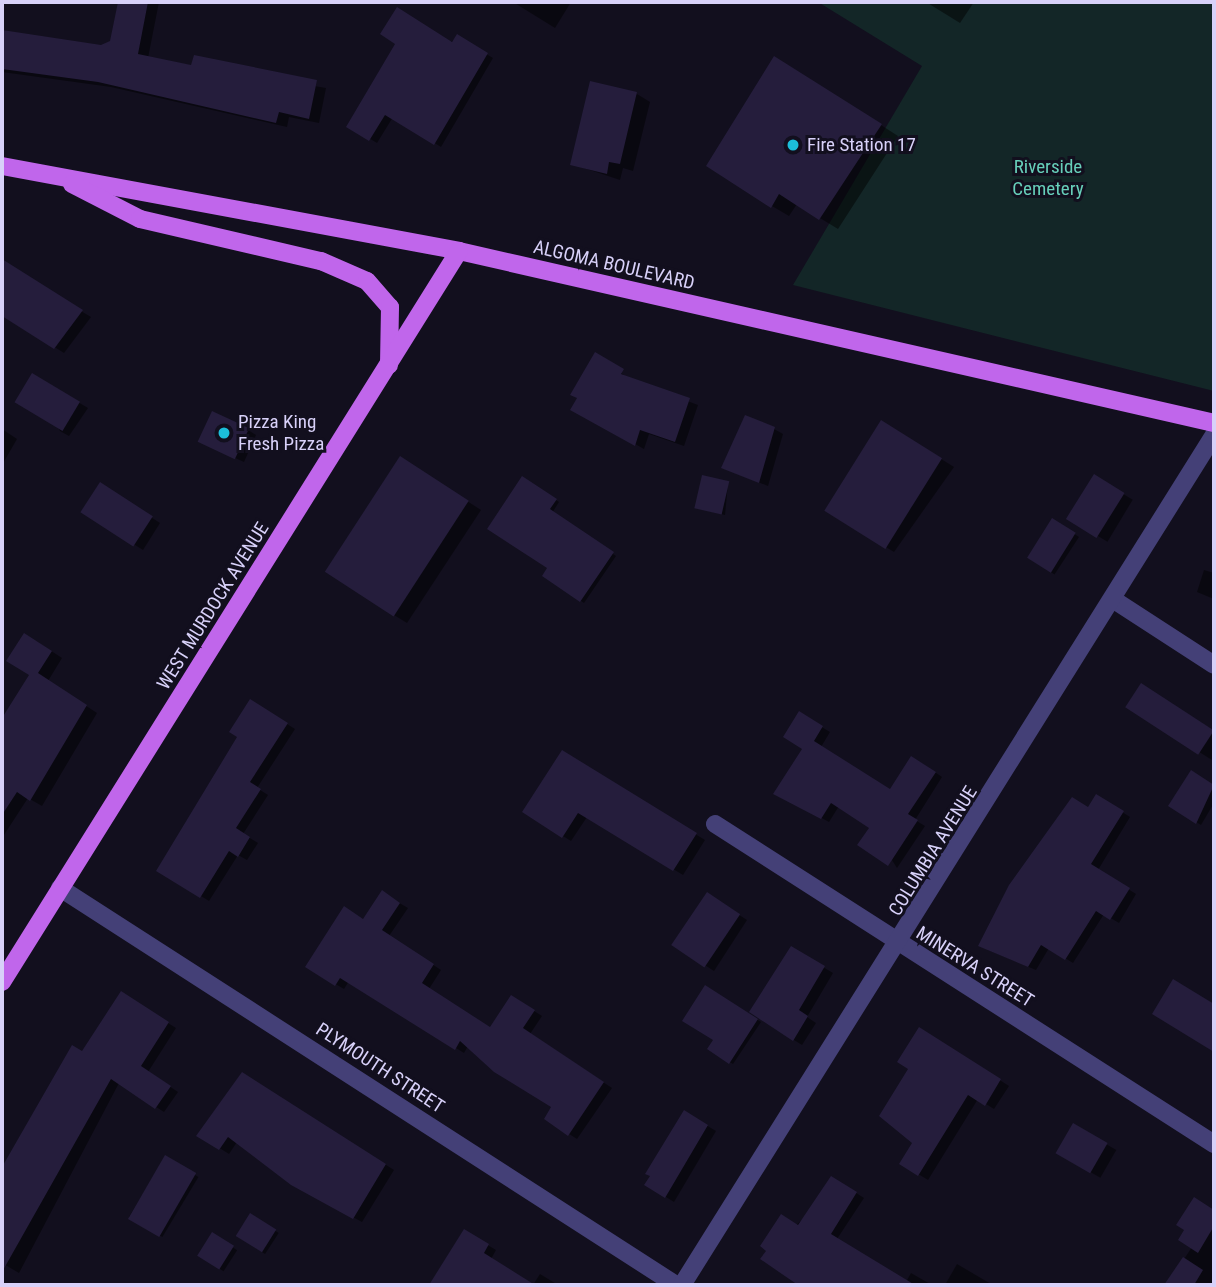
<!DOCTYPE html>
<html>
<head>
<meta charset="utf-8">
<style>
  body { margin:0 }
  #map { position:relative; width:1216px; height:1287px; overflow:hidden; background:#120f1e; font-family:"Roboto Condensed",sans-serif }
  div>[style] { position:absolute }
  .green>* { inset:0; background:#132627 }
  .shadow>* { inset:0; background:#0007; transform-origin:0 0 }
  .building>* { inset:0; background:#251d3c; transform-origin:0 0 }
  .minor>* { height:18px; margin:-9px; padding:0 9px; transform-origin:9px; border-radius:9px; background:#444077 }
  .major>* { height:18px; margin:-9px; padding:0 9px; transform-origin:9px; border-radius:9px; background:#c066eb }
  .dots>* { width:19px; height:19px; translate:-50% -50%; box-sizing:border-box; border:4px solid #120f1e; border-radius:50% }
  span { translate:-50% -50%; white-space:nowrap; text-align:center; line-height:1.15; -webkit-text-stroke:6px #120f1e; paint-order:stroke }
  .poi-label { font-size:19px; color:#d8d1f9 }
  .left { translate:0 -50%; text-align:left }
  .park-label { font-size:19px; color:#67cfba }
  .street-label { font-size:19px; color:#d8d1f9 }
  .frame { position:absolute; inset:0; border:4px solid #d8d1f9; pointer-events:none }
</style>
</head>
<body>
<div id="map">
  <div class="green">
    <div style="clip-path:polygon(818px 2px,1214px 2px,1214px 391px,793px 285px,922px 66px)"></div>
  </div>
  <div class="shadow">
    <div style="clip-path:polygon(119px 2px,159px 2px,148px 58px,326px 88px,319px 123px,289px 117px,287px 127px,111px 87px,2px 72px,2px 31px,102px 47px,111px 42px)"></div>
    <div style="clip-path:polygon(513px 2px,571px 2px,555px 28px)"></div>
    <div style="clip-path:polygon(926px 2px,974px 2px,960px 23px)"></div>
    <div style="clip-path:polygon(457px 37px,493px 58px,441px 147px,393px 117px,377px 143px,349px 126px)"></div>
    <div style="clip-path:polygon(792px 68px,898px 136px,838px 229px,797px 204px,789px 216px,772px 206px)"></div>
    <div style="clip-path:polygon(637px 94px,650px 102px,633px 171px,623px 168px,620px 180px,572px 164px)"></div>
    <div style="clip-path:polygon(2px 264px,91px 317px,64px 353px,37px 336px,23px 310px,2px 307px)"></div>
    <div style="clip-path:polygon(596px 354px,629px 379px,698px 405px,684px 446px,649px 434px,644px 449px,573px 409px)"></div>
    <div style="clip-path:polygon(32px 375px,88px 408px,69px 436px,60px 431px)"></div>
    <div style="clip-path:polygon(2px 429px,17px 439px,2px 465px)"></div>
    <div style="clip-path:polygon(774px 429px,783px 434px,768px 486px,723px 468px)"></div>
    <div style="clip-path:polygon(248px 430px,256px 435px,244px 462px,209px 446px)"></div>
    <div style="clip-path:polygon(895px 430px,954px 467px,894px 552px,881px 544px)"></div>
    <div style="clip-path:polygon(414px 467px,481px 510px,407px 623px,394px 615px)"></div>
    <div style="left:1095px;top:477px;width:44px;height:49px;rotate:31deg"></div>
    <div style="clip-path:polygon(523px 479px,559px 502px,552px 513px,616px 556px,584px 603px,544px 576px,550px 568px)"></div>
    <div style="clip-path:polygon(728px 483px,725px 515px,700px 509px)"></div>
    <div style="clip-path:polygon(109px 490px,160px 523px,143px 550px,83px 512px)"></div>
    <div style="left:1053px;top:520px;width:31px;height:45px;rotate:33deg"></div>
    <div style="clip-path:polygon(1204px 570px,1214px 573px,1214px 599px,1197px 592px)"></div>
    <div style="clip-path:polygon(36px 641px,62px 658px,48px 681px,97px 713px,42px 806px,28px 798px,2px 838px,2px 734px,31px 675px)"></div>
    <div style="clip-path:polygon(1150px 690px,1214px 731px,1212px 760px,1128px 707px)"></div>
    <div style="clip-path:polygon(258px 706px,295px 729px,257px 788px,268px 795px,243px 834px,258px 843px,247px 860px,238px 855px,209px 901px,159px 870px)"></div>
    <div style="clip-path:polygon(800px 714px,830px 732px,821px 747px,891px 791px,920px 762px,942px 777px,915px 820px,925px 826px,897px 868px,871px 827px,839px 806px,829px 822px,776px 793px,804px 748px)"></div>
    <div style="clip-path:polygon(562px 753px,705px 840px,683px 875px,587px 817px,571px 841px,563px 836px)"></div>
    <div style="clip-path:polygon(1192px 772px,1214px 786px,1214px 803px,1201px 825px,1170px 806px)"></div>
    <div style="clip-path:polygon(1097px 796px,1130px 817px,1098px 870px,1136px 894px,1119px 923px,1104px 914px,1073px 963px,1049px 948px,1036px 970px,988px 950px)"></div>
    <div style="clip-path:polygon(382px 893px,408px 908px,389px 936px,441px 970px,429px 989px,491px 1029px,520px 1002px,542px 1016px,530px 1034px,612px 1088px,577px 1139px,546px 1119px,554px 1107px,468px 1046px,464px 1053px,349px 981px,344px 989px,307px 967px,364px 920px)"></div>
    <div style="clip-path:polygon(716px 900px,747px 920px,714px 971px,674px 945px)"></div>
    <div style="clip-path:polygon(791px 948px,833px 973px,807px 1017px,816px 1023px,802px 1045px,794px 1040px)"></div>
    <div style="clip-path:polygon(705px 987px,761px 1022px,733px 1064px,709px 1049px,715px 1040px)"></div>
    <div style="clip-path:polygon(121px 994px,176px 1028px,148px 1072px,178px 1092px,164px 1112px,119px 1083px,19px 1273px,2px 1263px,2px 1168px,73px 1047px,83px 1053px)"></div>
    <div style="clip-path:polygon(929px 1035px,1009px 1086px,994px 1109px,978px 1099px,928px 1180px,902px 1164px,915px 1143px)"></div>
    <div style="clip-path:polygon(251px 1079px,394px 1170px,362px 1222px,292px 1184px,237px 1142px,229px 1154px,199px 1135px)"></div>
    <div style="clip-path:polygon(684px 1112px,716px 1131px,674px 1202px,647px 1185px)"></div>
    <div style="left:1073px;top:1125px;width:50px;height:32px;rotate:30deg"></div>
    <div style="left:165px;top:1157px;width:39px;height:70px;rotate:31deg"></div>
    <div style="clip-path:polygon(839px 1182px,864px 1198px,837px 1239px,906px 1282px,911px 1273px,932px 1285px,811px 1285px,763px 1259px)"></div>
    <div style="clip-path:polygon(1194px 1199px,1214px 1211px,1214px 1285px,1167px 1285px,1192px 1247px,1186px 1229px)"></div>
    <div style="left:251px;top:1215px;width:33px;height:25px;rotate:33deg"></div>
    <div style="clip-path:polygon(464px 1231px,496px 1250px,491px 1259px,532px 1285px,465px 1285px,441px 1269px)"></div>
    <div style="left:212px;top:1234px;width:30px;height:25px;rotate:33deg"></div>
    <div style="clip-path:polygon(957px 1264px,991px 1284px,991px 1285px,945px 1285px)"></div>
    <div style="clip-path:polygon(540px 1274px,558px 1285px,533px 1285px)"></div>
  </div>
  <div class="building">
    <div style="clip-path:polygon(118px 2px,148px 2px,138px 54px,191px 65px,194px 55px,317px 80px,309px 119px,279px 112px,276px 123px,98px 82px,2px 69px,2px 30px,101px 45px,110px 41px)"></div>
    <div style="clip-path:polygon(397px 7px,452px 42px,457px 34px,488px 53px,434px 145px,385px 115px,369px 141px,346px 127px,395px 44px,380px 34px)"></div>
    <div style="clip-path:polygon(774px 56px,882px 124px,819px 220px,779px 194px,771px 208px,706px 166px)"></div>
    <div style="clip-path:polygon(590px 81px,637px 92px,620px 164px,609px 162px,607px 174px,570px 165px)"></div>
    <div style="clip-path:polygon(2px 259px,83px 310px,54px 349px,2px 316px)"></div>
    <div style="clip-path:polygon(595px 352px,624px 369px,621px 374px,690px 398px,675px 442px,640px 430px,635px 446px,570px 410px,577px 398px,570px 395px)"></div>
    <div style="left:32px;top:373px;width:56px;height:34px;rotate:31deg"></div>
    <div style="left:212px;top:411px;width:41px;height:34px;rotate:25deg"></div>
    <div style="clip-path:polygon(745px 415px,775px 427px,759px 483px,721px 468px)"></div>
    <div style="left:881px;top:420px;width:72px;height:107px;rotate:32deg"></div>
    <div style="left:400px;top:456px;width:82px;height:138px;rotate:33deg"></div>
    <div style="left:1094px;top:474px;width:36px;height:53px;rotate:32deg"></div>
    <div style="left:702px;top:475px;width:28px;height:34px;rotate:13deg"></div>
    <div style="clip-path:polygon(522px 476px,557px 499px,550px 509px,614px 552px,580px 602px,542px 576px,547px 568px,487px 529px)"></div>
    <div style="left:100px;top:482px;width:63px;height:36px;rotate:33deg"></div>
    <div style="left:1052px;top:518px;width:28px;height:47px;rotate:32deg"></div>
    <div style="clip-path:polygon(24px 633px,52px 651px,38px 673px,87px 705px,30px 801px,17px 792px,2px 815px,2px 718px,29px 675px,6px 661px)"></div>
    <div style="left:1141px;top:683px;width:87px;height:29px;rotate:33deg"></div>
    <div style="clip-path:polygon(250px 699px,288px 723px,250px 782px,261px 789px,236px 828px,250px 837px,238px 857px,229px 851px,200px 898px,156px 871px,237px 737px,229px 732px)"></div>
    <div style="clip-path:polygon(799px 711px,823px 726px,814px 741px,890px 789px,911px 756px,936px 772px,908px 814px,918px 820px,888px 866px,857px 845px,869px 828px,831px 803px,821px 819px,773px 794px,802px 749px,783px 737px)"></div>
    <div style="clip-path:polygon(562px 750px,697px 833px,673px 871px,578px 813px,562px 838px,522px 812px)"></div>
    <div style="clip-path:polygon(1191px 770px,1214px 785px,1196px 824px,1168px 806px)"></div>
    <div style="clip-path:polygon(1096px 794px,1124px 811px,1091px 864px,1130px 888px,1110px 920px,1096px 911px,1065px 960px,1041px 945px,1028px 967px,978px 946px,1009px 885px,1072px 797px,1088px 807px)"></div>
    <div style="clip-path:polygon(382px 890px,400px 903px,382px 930px,434px 964px,422px 983px,490px 1027px,511px 995px,535px 1010px,523px 1028px,604px 1082px,568px 1136px,544px 1119px,551px 1107px,494px 1072px,460px 1041px,455px 1050px,340px 978px,335px 986px,305px 967px,344px 906px,363px 919px)"></div>
    <div style="left:707px;top:892px;width:40px;height:64px;rotate:34deg"></div>
    <div style="clip-path:polygon(791px 946px,825px 966px,799px 1010px,808px 1016px,793px 1041px,749px 1012px)"></div>
    <div style="clip-path:polygon(1173px 979px,1214px 1004px,1214px 1052px,1152px 1014px)"></div>
    <div style="clip-path:polygon(705px 985px,758px 1019px,729px 1064px,707px 1049px,713px 1040px,682px 1021px)"></div>
    <div style="clip-path:polygon(121px 991px,169px 1022px,141px 1066px,171px 1086px,155px 1109px,111px 1079px,2px 1272px,2px 1167px,72px 1045px,82px 1051px)"></div>
    <div style="clip-path:polygon(919px 1027px,1001px 1079px,985px 1106px,968px 1095px,918px 1176px,899px 1164px,912px 1143px,879px 1116px,908px 1069px,897px 1062px)"></div>
    <div style="clip-path:polygon(242px 1072px,386px 1164px,353px 1219px,291px 1185px,228px 1137px,219px 1150px,196px 1136px)"></div>
    <div style="clip-path:polygon(684px 1110px,708px 1125px,665px 1198px,644px 1185px,650px 1176px,645px 1174px)"></div>
    <div style="left:1073px;top:1123px;width:40px;height:35px;rotate:30deg"></div>
    <div style="left:165px;top:1155px;width:36px;height:74px;rotate:30deg"></div>
    <div style="clip-path:polygon(831px 1176px,857px 1192px,831px 1234px,915px 1285px,798px 1285px,760px 1259px,766px 1251px,760px 1246px,781px 1214px,798px 1225px)"></div>
    <div style="clip-path:polygon(1194px 1197px,1214px 1210px,1214px 1226px,1198px 1253px,1178px 1240px,1184px 1230px,1176px 1225px)"></div>
    <div style="left:250px;top:1213px;width:31px;height:27px;rotate:32deg"></div>
    <div style="clip-path:polygon(464px 1229px,489px 1244px,484px 1253px,535px 1285px,429px 1285px)"></div>
    <div style="left:212px;top:1232px;width:26px;height:28px;rotate:32deg"></div>
    <div style="clip-path:polygon(1183px 1257px,1203px 1270px,1194px 1285px,1164px 1285px)"></div>
  </div>
  <div class="minor">
    <div style="left:1114px;top:600px;width:119px;rotate:33deg"></div>
    <div style="left:715px;top:824px;width:593px;rotate:32.67deg"></div>
    <div style="left:60px;top:888px;width:733px;rotate:32.8deg"></div>
    <div style="left:682px;top:1285px;width:1003px;rotate:-57.96deg"></div>
  </div>
  <div class="major">
    <div style="left:2px;top:166px;width:465px;rotate:10.5deg"></div>
    <div style="left:459px;top:251px;width:774px;rotate:12.83deg"></div>
    <div style="left:72px;top:184px;width:76px;rotate:27.2deg"></div>
    <div style="left:140px;top:219px;width:186px;rotate:13.1deg"></div>
    <div style="left:321px;top:261px;width:50px;rotate:23.5deg"></div>
    <div style="left:367px;top:281px;width:35px;rotate:49deg"></div>
    <div style="left:390px;top:307px;width:58px;rotate:91deg"></div>
    <div style="left:2px;top:982px;width:862px;rotate:-57.99deg"></div>
  </div>
  <div class="dots">
    <div style="left:793px;top:145px;background:#1cbeda"></div>
    <div style="left:224px;top:433px;background:#1cbeda"></div>
  </div>
  <div class="poi-label">
    <span class="left" style="left:807px;top:145px">Fire Station 17</span>
    <span class="left" style="left:238px;top:433px">Pizza King<br>Fresh Pizza</span>
  </div>
  <div class="park-label">
    <span style="left:1048px;top:178px">Riverside<br>Cemetery</span>
  </div>
  <div class="street-label">
    <span style="left:614px;top:265px;rotate:13deg">ALGOMA BOULEVARD</span>
    <span style="left:213px;top:606px;rotate:-58deg">WEST MURDOCK AVENUE</span>
    <span style="left:933px;top:851px;rotate:-58deg">COLUMBIA AVENUE</span>
    <span style="left:975px;top:967px;rotate:32deg">MINERVA STREET</span>
    <span style="left:380px;top:1068px;rotate:33deg">PLYMOUTH STREET</span>
  </div>
  <div class="frame"></div>
</div>
</body>
</html>
